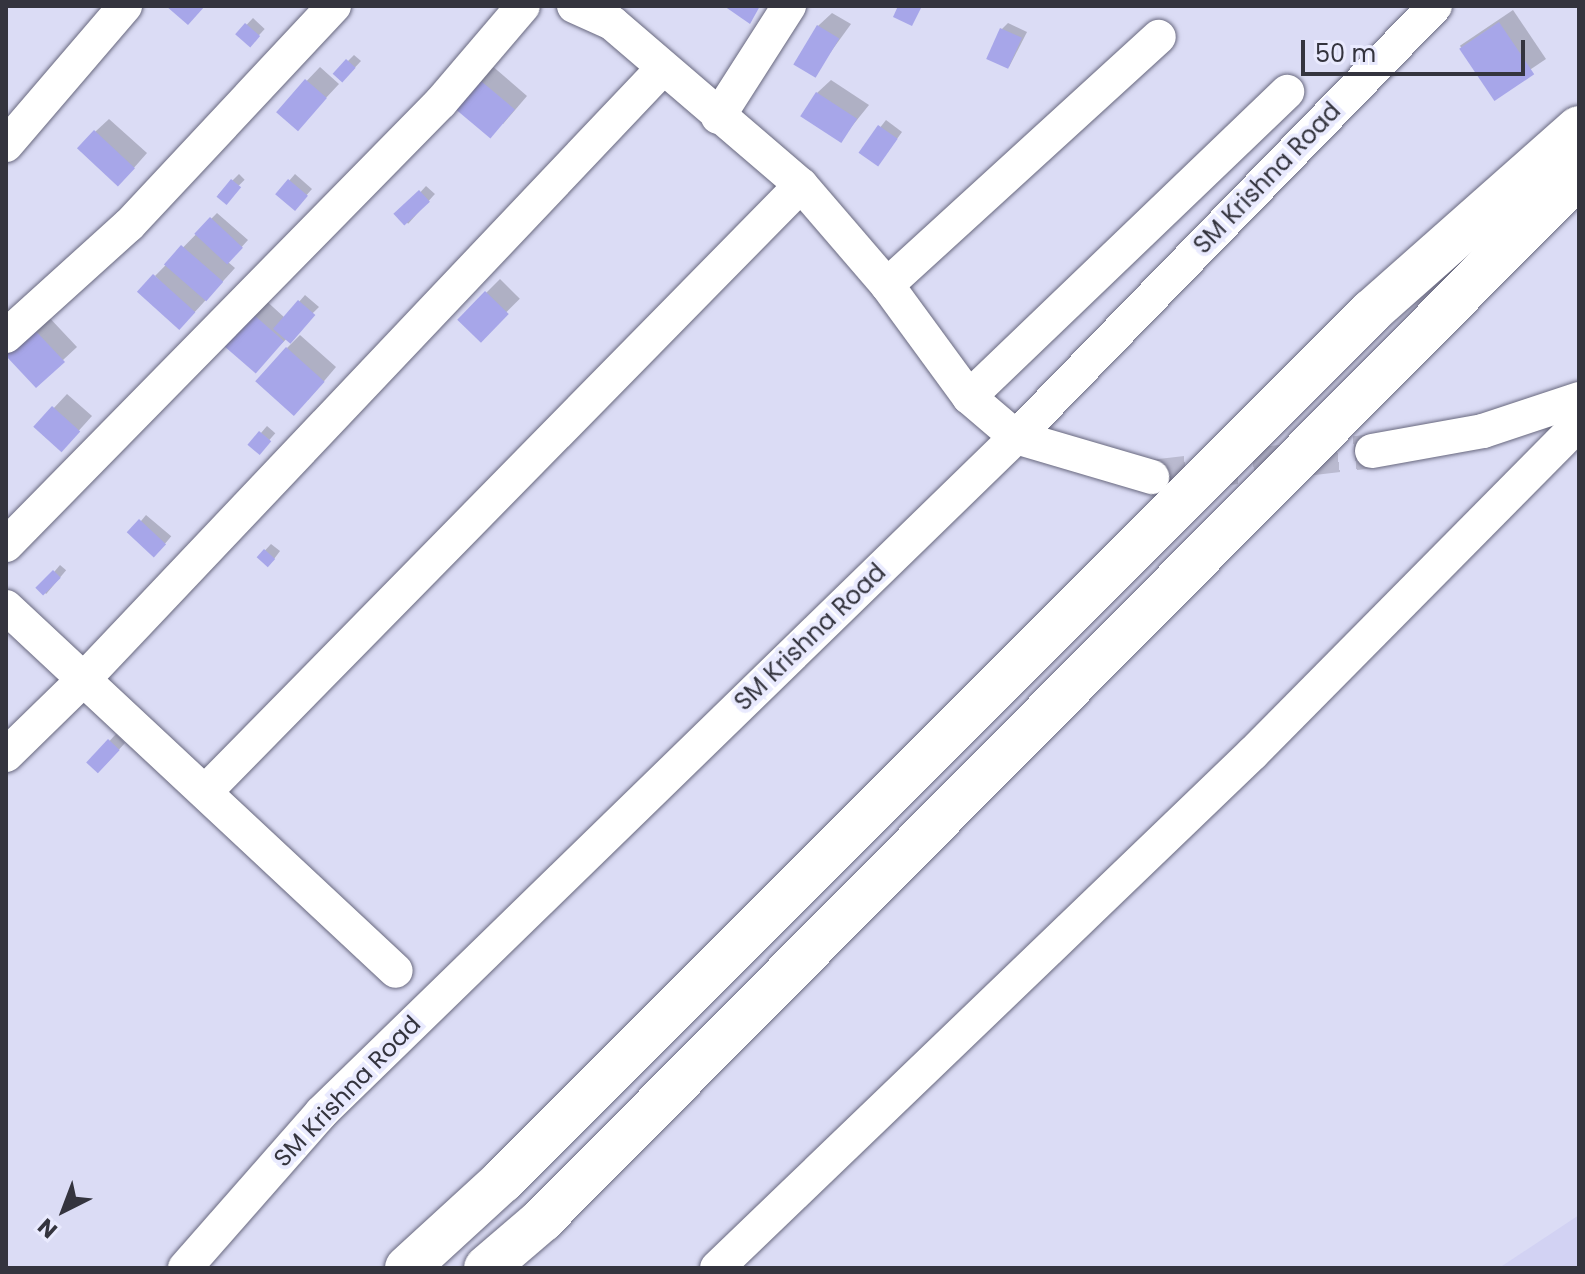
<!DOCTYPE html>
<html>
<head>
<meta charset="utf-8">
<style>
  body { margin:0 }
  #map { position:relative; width:1585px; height:1274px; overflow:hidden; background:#dbdcf5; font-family:Poppins,sans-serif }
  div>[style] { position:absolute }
  .built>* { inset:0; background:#d2d2f3 }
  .shadow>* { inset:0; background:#0003; transform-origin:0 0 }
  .building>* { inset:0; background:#a7a6e9; transform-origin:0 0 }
  .minor-tunnel>* { height:34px; margin-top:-17px; transform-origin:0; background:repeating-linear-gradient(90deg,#babad0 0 34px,transparent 0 51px) }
  .roads { filter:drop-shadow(0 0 2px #68687e) drop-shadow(0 0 2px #68687e) }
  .minor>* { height:34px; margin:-17px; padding:0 17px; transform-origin:17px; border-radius:17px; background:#fff }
  .highway>* { height:44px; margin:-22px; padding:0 22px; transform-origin:22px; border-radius:22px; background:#fff }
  span { translate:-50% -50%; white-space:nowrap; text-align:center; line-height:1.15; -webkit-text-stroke:8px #e9eafe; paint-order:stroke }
  .street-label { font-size:24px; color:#34343e }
  .frame { position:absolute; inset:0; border:8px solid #34343e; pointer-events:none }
  .north { position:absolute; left:24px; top:1170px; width:80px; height:80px; -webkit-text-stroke:6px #e9eafe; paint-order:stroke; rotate:222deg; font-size:22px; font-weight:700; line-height:32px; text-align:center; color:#34343e }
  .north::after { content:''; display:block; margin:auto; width:28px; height:36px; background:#34343e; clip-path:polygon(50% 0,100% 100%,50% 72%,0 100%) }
  .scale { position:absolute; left:1301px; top:40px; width:224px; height:36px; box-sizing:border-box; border:4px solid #34343e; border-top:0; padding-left:10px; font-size:24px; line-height:28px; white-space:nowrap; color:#34343e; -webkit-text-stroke:6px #e9eafe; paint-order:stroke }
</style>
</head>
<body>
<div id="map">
  <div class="built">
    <div style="clip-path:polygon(1579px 1215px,1579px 1268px,1499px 1268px)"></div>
  </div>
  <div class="shadow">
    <div style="left:1513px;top:10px;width:59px;height:64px;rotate:56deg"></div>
    <div style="clip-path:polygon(832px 13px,851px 24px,814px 75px,818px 26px)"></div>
    <div style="left:253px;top:18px;width:16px;height:22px;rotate:43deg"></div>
    <div style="clip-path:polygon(1008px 23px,1027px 32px,1009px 67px,1002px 29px)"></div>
    <div style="clip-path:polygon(354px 55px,361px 61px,349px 74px,336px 73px)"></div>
    <div style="clip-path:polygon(490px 64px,527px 96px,503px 124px,452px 105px)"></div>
    <div style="clip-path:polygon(320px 67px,339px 84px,310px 115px,278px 111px)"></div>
    <div style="clip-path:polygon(831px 80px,869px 105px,840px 141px,817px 93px)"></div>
    <div style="clip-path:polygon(109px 119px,147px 153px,132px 170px,95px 132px)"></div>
    <div style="clip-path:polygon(886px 120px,902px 132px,883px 158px,861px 152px)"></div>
    <div style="left:239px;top:174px;width:8px;height:30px;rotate:45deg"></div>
    <div style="clip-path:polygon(295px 174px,312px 189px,294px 209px,289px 181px)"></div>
    <div style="left:426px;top:186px;width:12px;height:40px;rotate:42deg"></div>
    <div style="clip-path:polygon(217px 213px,248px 240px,228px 262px,235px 268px,193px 314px,155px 276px)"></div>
    <div style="left:500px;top:279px;width:28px;height:57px;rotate:45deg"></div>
    <div style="clip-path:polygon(305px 295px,319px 307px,268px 357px,222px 341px,262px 297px,285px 318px)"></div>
    <div style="clip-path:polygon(45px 313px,77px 347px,63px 360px,6px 353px)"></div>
    <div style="clip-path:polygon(300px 335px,336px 367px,308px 400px,287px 348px)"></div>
    <div style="clip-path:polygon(67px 394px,92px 416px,74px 436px,36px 427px)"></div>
    <div style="left:267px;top:426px;width:11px;height:25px;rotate:41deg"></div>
    <div style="left:146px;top:515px;width:33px;height:24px;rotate:40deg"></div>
    <div style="clip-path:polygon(271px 544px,280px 551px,274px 559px,259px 557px)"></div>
    <div style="left:60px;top:565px;width:8px;height:31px;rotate:40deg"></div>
    <div style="clip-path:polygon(116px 734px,125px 743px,105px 765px,89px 763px)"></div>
  </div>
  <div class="building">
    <div style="clip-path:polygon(166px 6px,205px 6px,188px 25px)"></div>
    <div style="clip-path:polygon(724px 6px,760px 6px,750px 24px)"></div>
    <div style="clip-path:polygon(898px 6px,922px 6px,912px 26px,893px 17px)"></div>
    <div style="left:1499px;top:22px;width:63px;height:48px;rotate:56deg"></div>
    <div style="left:245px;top:23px;width:20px;height:15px;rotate:41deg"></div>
    <div style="left:817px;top:25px;width:26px;height:46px;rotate:31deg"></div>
    <div style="left:1000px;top:28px;width:24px;height:34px;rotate:24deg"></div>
    <div style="left:346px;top:59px;width:13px;height:20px;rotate:42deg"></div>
    <div style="left:475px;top:76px;width:52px;height:38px;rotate:40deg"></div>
    <div style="left:305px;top:79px;width:29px;height:44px;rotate:41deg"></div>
    <div style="left:816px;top:92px;width:49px;height:29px;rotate:33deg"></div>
    <div style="left:878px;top:125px;width:24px;height:34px;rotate:35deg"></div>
    <div style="left:94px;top:130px;width:56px;height:25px;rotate:43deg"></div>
    <div style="left:231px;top:179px;width:13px;height:23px;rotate:39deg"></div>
    <div style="left:288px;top:179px;width:26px;height:20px;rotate:40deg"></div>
    <div style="left:419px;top:190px;width:16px;height:35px;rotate:47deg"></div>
    <div style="left:210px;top:217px;width:45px;height:23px;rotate:43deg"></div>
    <div style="left:181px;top:245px;width:56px;height:26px;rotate:41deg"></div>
    <div style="left:153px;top:274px;width:57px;height:24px;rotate:42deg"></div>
    <div style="left:485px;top:291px;width:33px;height:40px;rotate:44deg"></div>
    <div style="left:298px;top:300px;width:23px;height:38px;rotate:41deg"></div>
    <div style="left:247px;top:309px;width:49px;height:43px;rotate:41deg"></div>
    <div style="clip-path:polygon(30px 325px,65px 362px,36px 388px,6px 356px,6px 347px)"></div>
    <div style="left:286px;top:347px;width:52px;height:46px;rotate:42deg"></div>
    <div style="left:52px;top:406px;width:38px;height:28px;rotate:42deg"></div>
    <div style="left:259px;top:431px;width:16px;height:18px;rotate:40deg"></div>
    <div style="left:139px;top:519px;width:37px;height:18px;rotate:43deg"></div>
    <div style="left:264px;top:549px;width:15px;height:11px;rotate:42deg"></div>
    <div style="left:53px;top:570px;width:11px;height:25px;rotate:45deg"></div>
    <div style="left:108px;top:739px;width:16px;height:32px;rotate:43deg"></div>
  </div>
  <div class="minor-tunnel">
    <div style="left:1152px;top:477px;width:222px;rotate:-6.7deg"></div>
  </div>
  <div class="roads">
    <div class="minor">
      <div style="left:574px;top:6px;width:42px;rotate:24.1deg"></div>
      <div style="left:612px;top:23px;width:249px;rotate:40.6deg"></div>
      <div style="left:801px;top:185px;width:132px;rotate:49.3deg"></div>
      <div style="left:887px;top:285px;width:139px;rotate:53.8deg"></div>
      <div style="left:969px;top:397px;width:62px;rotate:40.4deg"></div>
      <div style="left:1016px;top:437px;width:142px;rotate:16.4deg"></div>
      <div style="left:718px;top:117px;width:132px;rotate:-57.4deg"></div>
      <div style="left:6px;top:145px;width:183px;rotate:-49.4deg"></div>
      <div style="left:887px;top:285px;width:368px;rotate:-42.4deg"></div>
      <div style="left:6px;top:336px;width:166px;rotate:-42.1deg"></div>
      <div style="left:129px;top:225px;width:300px;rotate:-46.9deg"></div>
      <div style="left:969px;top:397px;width:441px;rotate:-43.8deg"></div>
      <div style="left:1372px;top:451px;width:113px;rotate:-10.2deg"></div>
      <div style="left:1483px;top:431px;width:101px;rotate:-18.4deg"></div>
      <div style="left:6px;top:545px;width:621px;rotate:-45.52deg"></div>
      <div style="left:441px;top:102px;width:126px;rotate:-49.5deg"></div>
      <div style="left:6px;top:607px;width:533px;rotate:43.03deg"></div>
      <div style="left:6px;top:755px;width:109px;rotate:-44.3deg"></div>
      <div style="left:84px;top:679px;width:842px;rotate:-46.54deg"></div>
      <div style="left:206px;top:791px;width:849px;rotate:-45.52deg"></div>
      <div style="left:185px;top:1268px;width:206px;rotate:-48.7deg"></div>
      <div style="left:321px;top:1113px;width:970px;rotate:-44.21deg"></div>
      <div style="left:1016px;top:437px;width:601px;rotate:-45.81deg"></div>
      <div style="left:717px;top:1268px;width:743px;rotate:-43.86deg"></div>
      <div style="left:1253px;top:753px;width:464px;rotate:-45.3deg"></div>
    </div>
    <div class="highway">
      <div style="left:407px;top:1268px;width:129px;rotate:-42.5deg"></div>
      <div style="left:502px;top:1181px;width:1230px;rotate:-45deg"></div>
      <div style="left:1372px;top:311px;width:276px;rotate:-41.5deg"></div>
      <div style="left:486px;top:1268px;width:74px;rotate:-40.6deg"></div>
      <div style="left:542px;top:1220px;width:1472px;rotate:-45.22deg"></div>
    </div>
  </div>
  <div class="street-label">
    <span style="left:1267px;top:178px;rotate:-46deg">SM Krishna Road</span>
    <span style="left:810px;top:637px;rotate:-44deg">SM Krishna Road</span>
    <span style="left:347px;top:1091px;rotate:-46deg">SM Krishna Road</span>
  </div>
  <div class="frame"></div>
  <div class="north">N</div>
  <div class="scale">50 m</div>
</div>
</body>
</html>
